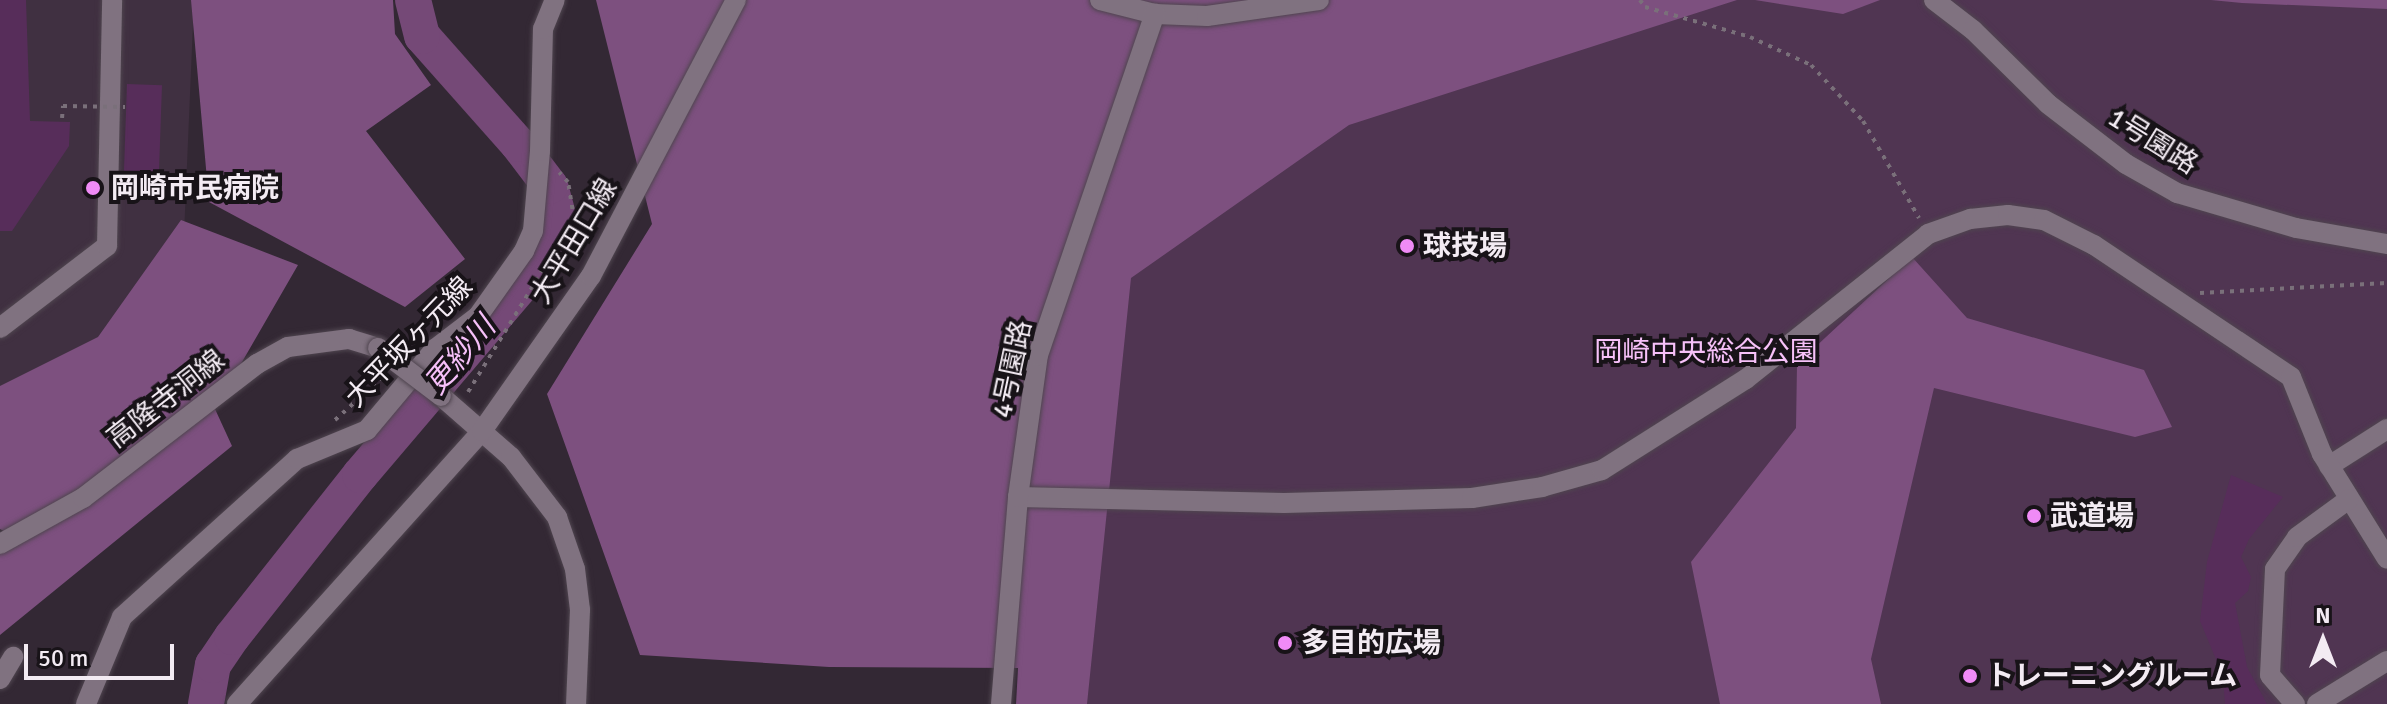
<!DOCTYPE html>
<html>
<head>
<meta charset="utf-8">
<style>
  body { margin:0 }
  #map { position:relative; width:2387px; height:704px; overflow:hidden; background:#332834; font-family:Signika,"Noto Sans JP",sans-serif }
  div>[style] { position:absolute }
  .built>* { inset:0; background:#403041 }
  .green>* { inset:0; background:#503552 }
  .forest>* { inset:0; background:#7d507f }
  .river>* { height:36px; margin:-18px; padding:0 18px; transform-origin:18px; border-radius:18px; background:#754977 }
  .building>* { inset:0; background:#572d5a; transform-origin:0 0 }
  .path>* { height:4px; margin-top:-2px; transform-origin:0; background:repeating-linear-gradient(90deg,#7a707a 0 4px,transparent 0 10px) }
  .roads { filter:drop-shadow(0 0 2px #4f454f) drop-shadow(0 0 2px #4f454f) }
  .minor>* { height:20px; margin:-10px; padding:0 10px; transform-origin:10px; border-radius:10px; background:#807280 }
  .path-bridge>* { height:4px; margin-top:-2px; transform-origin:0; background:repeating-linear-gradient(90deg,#7a707a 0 4px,transparent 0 10px) }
  .bridges { filter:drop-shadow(0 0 2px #4f454f) drop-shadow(0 0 2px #4f454f) }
  .minor-bridge>* { height:20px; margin:-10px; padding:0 10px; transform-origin:10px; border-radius:10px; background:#807280 }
  .dots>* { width:22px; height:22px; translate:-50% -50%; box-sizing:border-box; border:4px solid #181318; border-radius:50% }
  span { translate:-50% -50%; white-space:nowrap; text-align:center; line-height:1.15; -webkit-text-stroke:8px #181318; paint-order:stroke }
  .street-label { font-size:28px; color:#f3ebf3 }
  .poi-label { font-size:28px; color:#f3ebf3; font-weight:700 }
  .left { translate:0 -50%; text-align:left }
  .park-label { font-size:28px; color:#f7c1f9 }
  .water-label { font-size:30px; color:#f6c0f9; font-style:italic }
  .north { position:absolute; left:2283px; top:600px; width:80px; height:80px; -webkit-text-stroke:6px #181318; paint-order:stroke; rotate:0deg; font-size:22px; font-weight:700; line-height:32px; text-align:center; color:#f3ebf3 }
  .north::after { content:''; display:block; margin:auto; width:28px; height:36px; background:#f3ebf3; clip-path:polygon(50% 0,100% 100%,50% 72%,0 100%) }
  .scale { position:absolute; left:24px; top:644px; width:150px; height:36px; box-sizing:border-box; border:4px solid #f3ebf3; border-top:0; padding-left:10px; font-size:24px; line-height:28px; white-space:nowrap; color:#f3ebf3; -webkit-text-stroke:6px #181318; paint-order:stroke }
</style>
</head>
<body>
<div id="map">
  <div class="built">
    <div style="clip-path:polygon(0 0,194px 0,178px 376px,0 505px)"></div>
  </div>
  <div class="green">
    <div style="clip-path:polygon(1366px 0,2387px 0,2387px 704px,1024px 704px,1155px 91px)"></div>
  </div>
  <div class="forest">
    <div style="clip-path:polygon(191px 0,393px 0,395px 34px,431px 85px,366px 131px,465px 259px,405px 307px,209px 202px)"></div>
    <div style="clip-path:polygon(596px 0,1737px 0,1349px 125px,1131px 278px,1087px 704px,1016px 704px,1018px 668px,829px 667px,640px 655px,547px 394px,652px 224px)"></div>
    <div style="clip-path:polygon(1755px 0,1880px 0,1843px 14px)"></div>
    <div style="clip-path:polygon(2211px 0,2387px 0,2387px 9px,2242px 3px)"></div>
    <div style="clip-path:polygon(181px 220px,298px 265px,215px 409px,232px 446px,0 635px,0 552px,17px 538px,0 529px,0 386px,98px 337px)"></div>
    <div style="clip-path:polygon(1912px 257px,1967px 318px,2144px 370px,2172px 427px,2135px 437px,1934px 388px,1871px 659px,1881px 704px,1720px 704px,1691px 562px,1796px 428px,1797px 364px)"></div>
  </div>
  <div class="river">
    <div style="left:206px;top:704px;width:40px;rotate:-80deg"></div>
    <div style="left:213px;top:665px;width:34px;rotate:-56deg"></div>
    <div style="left:232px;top:637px;width:206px;rotate:-51.7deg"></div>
    <div style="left:360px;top:475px;width:253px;rotate:-49.6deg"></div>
    <div style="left:524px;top:282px;width:72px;rotate:-60.9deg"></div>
    <div style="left:559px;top:219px;width:34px;rotate:-105deg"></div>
    <div style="left:550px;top:186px;width:53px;rotate:-127.3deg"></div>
    <div style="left:518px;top:144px;width:144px;rotate:-131.6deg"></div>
    <div style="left:422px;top:36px;width:37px;rotate:-104deg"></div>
  </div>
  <div class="building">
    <div style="clip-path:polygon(0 0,26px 0,30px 121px,70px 122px,69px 146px,12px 231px,0 231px)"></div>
    <div style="left:127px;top:84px;width:35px;height:115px;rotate:2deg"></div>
    <div style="clip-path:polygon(2231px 475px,2283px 497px,2249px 539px,2241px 557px,2251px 577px,2248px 591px,2235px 603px,2247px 667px,2267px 704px,2225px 704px,2223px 676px,2200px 621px,2207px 562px)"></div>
  </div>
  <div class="path">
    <div style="left:1640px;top:0;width:9px;rotate:54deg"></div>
    <div style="left:1645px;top:7px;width:109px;rotate:15.9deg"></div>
    <div style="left:1750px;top:37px;width:67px;rotate:24.7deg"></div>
    <div style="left:1811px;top:65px;width:76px;rotate:47.1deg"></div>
    <div style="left:1863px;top:121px;width:112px;rotate:60deg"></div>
    <div style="left:2200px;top:293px;width:187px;rotate:-3.1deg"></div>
    <div style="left:468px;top:392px;width:203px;rotate:-58.5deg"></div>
    <div style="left:574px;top:219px;width:37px;rotate:-99deg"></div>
    <div style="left:568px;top:182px;width:13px;rotate:-132deg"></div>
    <div style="left:335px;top:420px;width:67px;rotate:-42deg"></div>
  </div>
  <div class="roads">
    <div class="minor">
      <div style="left:1100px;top:0;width:57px;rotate:14.3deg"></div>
      <div style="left:1155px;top:14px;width:52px;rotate:2.2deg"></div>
      <div style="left:1207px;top:16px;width:113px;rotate:-8.1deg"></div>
      <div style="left:1934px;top:0;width:49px;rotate:37.6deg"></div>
      <div style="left:1973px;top:30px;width:105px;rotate:44.6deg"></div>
      <div style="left:2048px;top:104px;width:98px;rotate:37.6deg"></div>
      <div style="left:2126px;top:164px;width:59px;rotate:29.6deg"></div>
      <div style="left:2177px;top:193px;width:124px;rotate:16.4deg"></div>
      <div style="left:2296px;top:228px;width:92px;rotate:10deg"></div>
      <div style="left:0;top:328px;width:135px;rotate:-37.5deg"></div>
      <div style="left:107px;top:246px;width:246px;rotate:-88.8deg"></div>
      <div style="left:441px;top:396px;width:93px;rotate:41.1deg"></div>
      <div style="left:511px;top:457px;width:76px;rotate:52.5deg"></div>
      <div style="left:557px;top:517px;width:55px;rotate:70.9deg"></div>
      <div style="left:575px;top:569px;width:41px;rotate:83deg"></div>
      <div style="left:580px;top:610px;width:94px;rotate:92.4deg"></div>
      <div style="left:2329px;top:466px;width:69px;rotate:-32.5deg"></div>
      <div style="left:1018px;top:497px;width:266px;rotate:1.3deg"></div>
      <div style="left:1284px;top:503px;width:188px;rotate:-1.5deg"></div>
      <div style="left:1472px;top:498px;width:71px;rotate:-8.9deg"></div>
      <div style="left:1542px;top:487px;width:62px;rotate:-15.8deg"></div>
      <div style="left:1602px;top:470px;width:170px;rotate:-32.3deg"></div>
      <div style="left:1746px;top:379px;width:233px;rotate:-38.5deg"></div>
      <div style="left:1928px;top:234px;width:45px;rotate:-19.7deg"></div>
      <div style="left:1970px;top:219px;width:38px;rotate:-6deg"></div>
      <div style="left:2008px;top:215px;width:36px;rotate:8deg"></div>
      <div style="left:2044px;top:220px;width:56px;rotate:26.6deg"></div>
      <div style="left:2094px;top:245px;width:237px;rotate:33.8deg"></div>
      <div style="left:2291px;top:377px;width:83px;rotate:68.1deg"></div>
      <div style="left:2322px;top:454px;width:123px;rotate:58.2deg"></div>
      <div style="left:0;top:544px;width:95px;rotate:-29deg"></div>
      <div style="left:83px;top:498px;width:220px;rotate:-37.6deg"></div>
      <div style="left:257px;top:364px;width:35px;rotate:-29deg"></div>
      <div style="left:288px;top:347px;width:62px;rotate:-7.5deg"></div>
      <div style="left:349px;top:339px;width:30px;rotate:17deg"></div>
      <div style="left:0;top:679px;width:26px;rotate:-59deg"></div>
      <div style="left:86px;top:704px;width:94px;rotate:-67.5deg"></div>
      <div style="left:122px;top:617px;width:236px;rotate:-42.1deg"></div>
      <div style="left:297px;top:459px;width:76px;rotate:-22.5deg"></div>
      <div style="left:367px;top:430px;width:106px;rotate:-50deg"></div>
      <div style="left:435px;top:349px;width:54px;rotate:-37.5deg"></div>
      <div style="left:478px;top:316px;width:80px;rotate:-54.7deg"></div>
      <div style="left:524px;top:251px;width:22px;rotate:-66deg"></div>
      <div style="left:533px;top:231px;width:80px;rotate:-85deg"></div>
      <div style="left:540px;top:151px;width:122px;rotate:-88.6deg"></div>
      <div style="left:543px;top:29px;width:31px;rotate:-68deg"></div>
      <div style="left:237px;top:704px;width:367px;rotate:-48.1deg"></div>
      <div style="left:482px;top:431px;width:189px;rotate:-54.9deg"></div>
      <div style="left:591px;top:276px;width:312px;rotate:-62.3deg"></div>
      <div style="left:1001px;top:704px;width:208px;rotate:-85.3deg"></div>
      <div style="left:1018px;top:497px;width:143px;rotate:-82deg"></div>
      <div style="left:1038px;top:355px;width:361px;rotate:-71.1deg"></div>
      <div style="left:2295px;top:704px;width:38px;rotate:-131deg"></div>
      <div style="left:2270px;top:675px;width:106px;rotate:-87.3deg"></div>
      <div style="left:2275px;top:569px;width:39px;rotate:-55deg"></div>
      <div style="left:2297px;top:537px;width:64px;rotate:-36.2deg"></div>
      <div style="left:2317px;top:704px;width:82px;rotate:-31.6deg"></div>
    </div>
  </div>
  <div class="path-bridge">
    <div style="left:62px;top:118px;width:12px;rotate:-85deg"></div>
    <div style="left:63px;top:106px;width:62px;rotate:0.9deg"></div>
  </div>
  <div class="bridges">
    <div class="minor-bridge">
      <div style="left:378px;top:348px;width:79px;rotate:37.3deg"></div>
    </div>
  </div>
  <div class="dots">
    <div style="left:93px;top:188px;background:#f08bf6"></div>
    <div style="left:1407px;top:246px;background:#f08bf6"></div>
    <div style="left:2034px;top:516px;background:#f08bf6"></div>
    <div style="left:1285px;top:643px;background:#f08bf6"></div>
    <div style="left:1970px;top:676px;background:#f08bf6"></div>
  </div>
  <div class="street-label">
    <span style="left:2153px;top:141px;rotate:32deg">1号園路</span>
    <span style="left:574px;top:241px;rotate:-59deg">大平田口線</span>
    <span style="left:409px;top:342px;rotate:-46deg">大平坂ヶ元線</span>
    <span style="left:1012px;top:369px;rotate:-78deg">4号園路</span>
    <span style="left:166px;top:399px;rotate:-38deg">高隆寺洞線</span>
  </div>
  <div class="poi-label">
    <span class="left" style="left:111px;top:188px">岡崎市民病院</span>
    <span class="left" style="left:1423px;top:246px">球技場</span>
    <span class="left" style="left:2050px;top:516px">武道場</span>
    <span class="left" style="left:1301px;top:643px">多目的広場</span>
    <span class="left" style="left:1986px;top:676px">トレーニングルーム</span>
  </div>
  <div class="park-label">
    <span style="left:1706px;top:352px">岡崎中央総合公園</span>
  </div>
  <div class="water-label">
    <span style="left:461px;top:356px;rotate:-50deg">更紗川</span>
  </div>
  <div class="north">N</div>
  <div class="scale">50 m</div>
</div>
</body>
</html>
